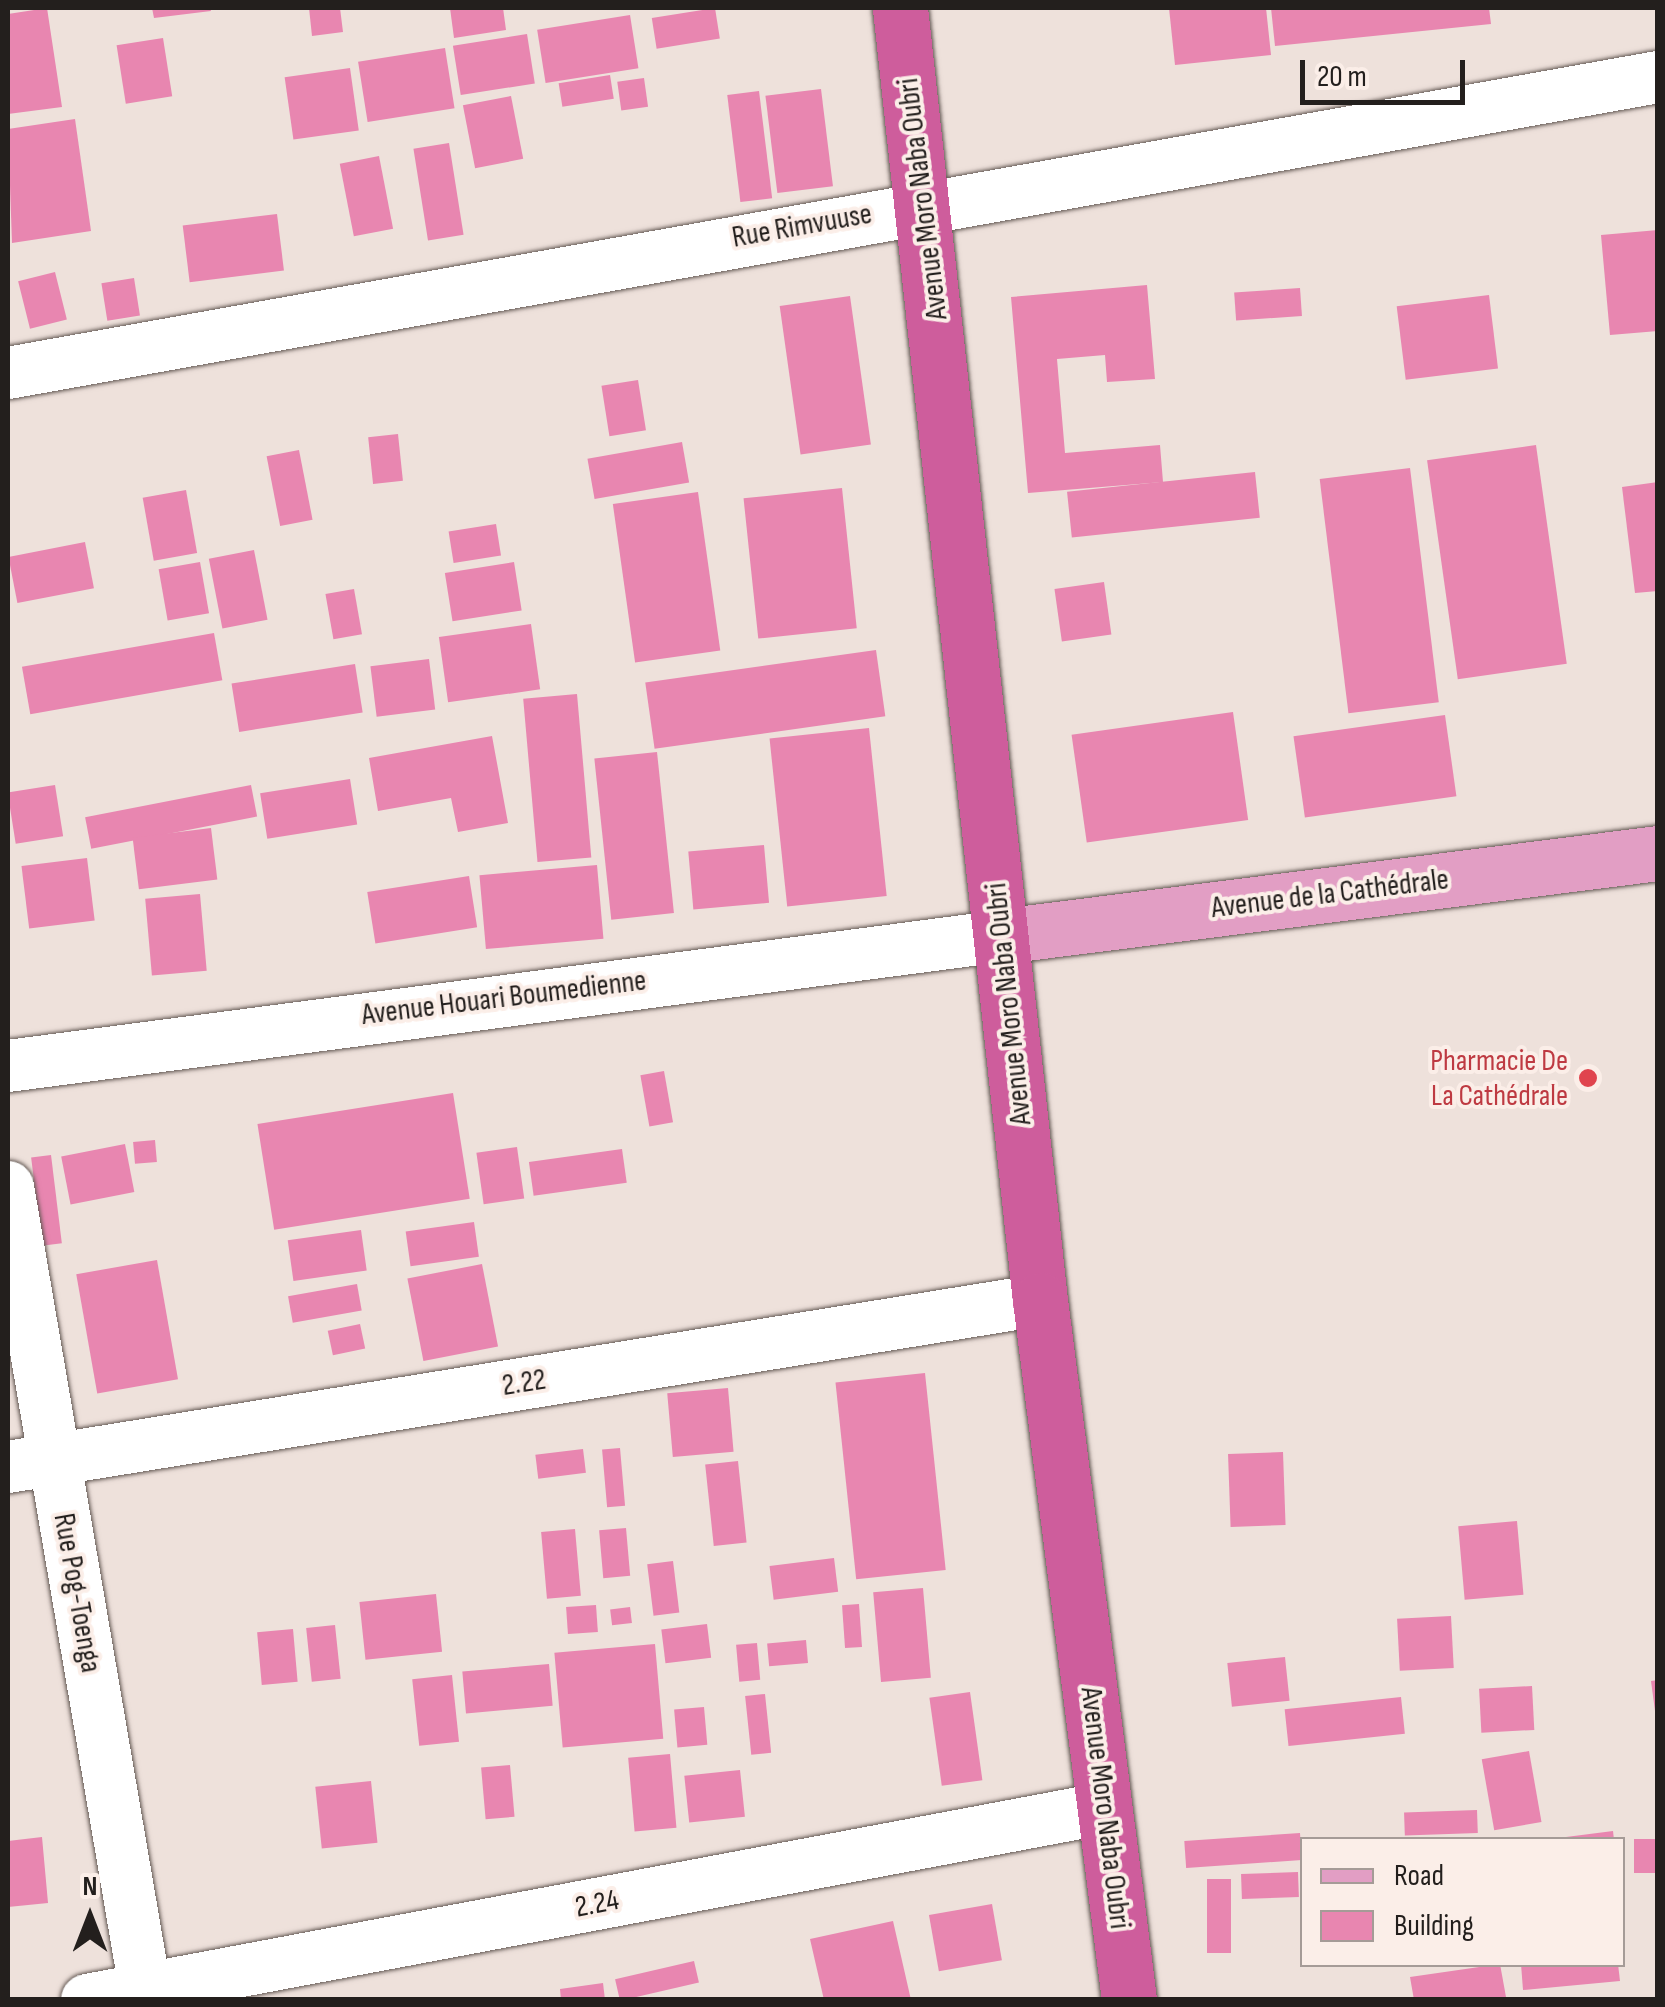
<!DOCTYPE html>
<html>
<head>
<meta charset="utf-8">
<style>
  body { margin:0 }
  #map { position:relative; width:1665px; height:2007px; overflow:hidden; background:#eee1db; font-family:"Sofia Sans Condensed",sans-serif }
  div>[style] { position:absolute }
  .building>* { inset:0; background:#e886b0; transform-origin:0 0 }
  .roads { filter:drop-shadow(0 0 2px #635853) drop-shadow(0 0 2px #635853) }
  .minor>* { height:52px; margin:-26px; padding:0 26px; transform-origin:26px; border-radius:26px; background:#fff }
  .major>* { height:55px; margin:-27.5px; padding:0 27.5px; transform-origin:27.5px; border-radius:27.5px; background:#e29ec4 }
  .highway>* { height:55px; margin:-27.5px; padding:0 27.5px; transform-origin:27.5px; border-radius:27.5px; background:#ce5d9c }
  .dots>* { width:28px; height:28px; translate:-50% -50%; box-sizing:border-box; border:5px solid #fbeee8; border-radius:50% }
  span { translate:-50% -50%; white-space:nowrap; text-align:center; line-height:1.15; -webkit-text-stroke:8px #fbeee8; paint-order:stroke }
  .street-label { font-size:30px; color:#231f1d }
  .health-label { font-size:30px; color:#be3a42 }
  .right { translate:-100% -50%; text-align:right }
  .frame { position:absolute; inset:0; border:10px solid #231f1d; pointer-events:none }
  .legend { position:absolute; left:1300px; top:1837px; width:325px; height:130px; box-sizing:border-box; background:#fbeee8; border:2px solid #a59b97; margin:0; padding:12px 18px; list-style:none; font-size:30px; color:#231f1d }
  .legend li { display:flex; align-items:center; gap:20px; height:50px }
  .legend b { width:50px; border:2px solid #a59b97 }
  .north { position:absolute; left:40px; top:1867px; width:100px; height:100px; -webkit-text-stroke:8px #fbeee8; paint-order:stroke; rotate:0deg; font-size:28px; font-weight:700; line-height:40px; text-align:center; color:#231f1d }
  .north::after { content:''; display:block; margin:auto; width:35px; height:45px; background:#231f1d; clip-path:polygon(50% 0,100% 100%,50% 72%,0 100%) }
  .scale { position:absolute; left:1300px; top:60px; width:165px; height:45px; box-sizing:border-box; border:5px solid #231f1d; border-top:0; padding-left:12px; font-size:30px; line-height:35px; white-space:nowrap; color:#231f1d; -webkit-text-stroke:8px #fbeee8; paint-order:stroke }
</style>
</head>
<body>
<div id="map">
  <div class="building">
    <div style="clip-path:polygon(47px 8px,62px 107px,8px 114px,8px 14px)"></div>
    <div style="clip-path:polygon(152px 8px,210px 8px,211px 11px,154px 18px)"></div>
    <div style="clip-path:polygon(309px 8px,340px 8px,343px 32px,312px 36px)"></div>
    <div style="clip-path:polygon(450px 8px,503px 8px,506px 30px,454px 38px)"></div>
    <div style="left:715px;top:8px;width:31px;height:64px;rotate:81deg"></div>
    <div style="clip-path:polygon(1169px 8px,1266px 8px,1271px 55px,1175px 65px)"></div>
    <div style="clip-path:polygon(1271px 8px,1489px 8px,1491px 24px,1275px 46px)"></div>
    <div style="left:630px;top:15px;width:54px;height:94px;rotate:81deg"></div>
    <div style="left:527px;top:34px;width:50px;height:75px;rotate:81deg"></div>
    <div style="left:163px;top:38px;width:59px;height:47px;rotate:81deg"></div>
    <div style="left:445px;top:48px;width:61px;height:88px;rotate:81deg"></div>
    <div style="left:350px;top:68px;width:63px;height:66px;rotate:82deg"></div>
    <div style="left:610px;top:75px;width:24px;height:52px;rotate:81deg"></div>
    <div style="left:644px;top:78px;width:29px;height:27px;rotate:82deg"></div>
    <div style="left:821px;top:89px;width:98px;height:56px;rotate:83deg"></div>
    <div style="left:759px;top:91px;width:108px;height:32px;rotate:83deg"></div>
    <div style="left:511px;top:96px;width:64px;height:49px;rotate:79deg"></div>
    <div style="clip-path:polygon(75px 119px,91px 231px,12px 243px,8px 129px)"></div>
    <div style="left:449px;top:143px;width:93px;height:36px;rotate:81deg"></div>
    <div style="left:379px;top:156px;width:74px;height:40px;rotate:79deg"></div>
    <div style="left:277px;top:214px;width:57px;height:95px;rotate:83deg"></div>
    <div style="clip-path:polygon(1658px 230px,1658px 331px,1610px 335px,1601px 235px)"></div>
    <div style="left:55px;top:272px;width:49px;height:38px;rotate:76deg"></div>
    <div style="left:134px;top:278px;width:38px;height:33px;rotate:81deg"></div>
    <div style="clip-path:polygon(1147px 285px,1155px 379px,1107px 382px,1105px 355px,1057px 359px,1065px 453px,1160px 445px,1163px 482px,1028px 493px,1011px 297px)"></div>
    <div style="left:1300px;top:288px;width:28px;height:66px;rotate:86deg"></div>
    <div style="left:1489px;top:295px;width:74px;height:93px;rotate:83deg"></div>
    <div style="left:850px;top:296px;width:150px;height:71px;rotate:82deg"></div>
    <div style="left:638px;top:380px;width:51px;height:37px;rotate:81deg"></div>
    <div style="left:398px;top:434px;width:47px;height:30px;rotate:84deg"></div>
    <div style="left:682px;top:442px;width:41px;height:96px;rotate:80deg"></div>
    <div style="left:1536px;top:445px;width:221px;height:110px;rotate:82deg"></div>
    <div style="left:299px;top:450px;width:71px;height:33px;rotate:79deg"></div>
    <div style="left:1410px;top:468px;width:236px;height:91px;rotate:83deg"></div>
    <div style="left:1255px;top:472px;width:46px;height:189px;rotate:84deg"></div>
    <div style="clip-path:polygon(1658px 482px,1658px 591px,1635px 593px,1622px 487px)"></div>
    <div style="left:842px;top:488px;width:141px;height:99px;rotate:84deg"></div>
    <div style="left:186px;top:490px;width:64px;height:44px;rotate:80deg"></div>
    <div style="left:698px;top:492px;width:160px;height:86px;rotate:82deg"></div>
    <div style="left:496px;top:524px;width:32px;height:48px;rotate:81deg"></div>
    <div style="left:85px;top:542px;width:47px;height:78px;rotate:79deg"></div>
    <div style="left:254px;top:550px;width:71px;height:46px;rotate:79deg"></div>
    <div style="left:200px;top:562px;width:52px;height:42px;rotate:80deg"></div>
    <div style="left:514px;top:562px;width:49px;height:70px;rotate:81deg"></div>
    <div style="left:1104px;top:582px;width:53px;height:50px;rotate:82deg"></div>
    <div style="left:354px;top:589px;width:46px;height:29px;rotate:80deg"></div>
    <div style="left:531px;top:624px;width:66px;height:93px;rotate:82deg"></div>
    <div style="left:214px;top:633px;width:48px;height:195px;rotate:80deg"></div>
    <div style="left:876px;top:650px;width:67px;height:233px;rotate:82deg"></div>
    <div style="left:429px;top:659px;width:51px;height:59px;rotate:83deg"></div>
    <div style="left:355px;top:664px;width:49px;height:125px;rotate:81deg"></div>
    <div style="left:577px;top:694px;width:164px;height:54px;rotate:85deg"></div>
    <div style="left:1233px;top:712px;width:109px;height:163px;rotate:82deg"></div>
    <div style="left:1445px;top:715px;width:82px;height:153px;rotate:82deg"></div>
    <div style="left:869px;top:728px;width:169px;height:100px;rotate:84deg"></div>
    <div style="clip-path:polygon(492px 736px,508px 823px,458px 832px,451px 798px,378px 811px,369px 758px)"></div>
    <div style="left:657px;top:752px;width:162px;height:63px;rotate:84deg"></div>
    <div style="left:350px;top:779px;width:46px;height:91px;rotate:81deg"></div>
    <div style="left:55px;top:785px;width:52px;height:48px;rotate:81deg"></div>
    <div style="left:251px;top:785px;width:32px;height:169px;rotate:79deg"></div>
    <div style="left:211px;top:828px;width:52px;height:79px;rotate:83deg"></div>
    <div style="left:764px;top:845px;width:58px;height:76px;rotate:85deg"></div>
    <div style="left:87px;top:858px;width:63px;height:66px;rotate:83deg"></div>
    <div style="left:597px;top:865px;width:74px;height:118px;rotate:85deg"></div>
    <div style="left:469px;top:876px;width:52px;height:103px;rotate:81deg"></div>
    <div style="left:200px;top:894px;width:77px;height:55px;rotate:85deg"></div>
    <div style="left:664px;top:1071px;width:52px;height:24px;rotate:80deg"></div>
    <div style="left:453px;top:1093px;width:107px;height:198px;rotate:81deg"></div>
    <div style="left:155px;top:1140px;width:22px;height:22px;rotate:85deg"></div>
    <div style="left:125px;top:1144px;width:49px;height:65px;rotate:79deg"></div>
    <div style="left:517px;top:1147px;width:52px;height:41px;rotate:82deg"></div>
    <div style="left:622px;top:1149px;width:34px;height:94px;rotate:82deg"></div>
    <div style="left:51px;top:1155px;width:89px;height:20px;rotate:83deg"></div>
    <div style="left:474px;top:1222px;width:35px;height:69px;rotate:82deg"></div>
    <div style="left:361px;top:1230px;width:41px;height:74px;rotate:82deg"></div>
    <div style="left:157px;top:1260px;width:121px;height:82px;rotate:80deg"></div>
    <div style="left:482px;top:1264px;width:84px;height:76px;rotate:79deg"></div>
    <div style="left:357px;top:1284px;width:27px;height:70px;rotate:80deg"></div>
    <div style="left:360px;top:1324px;width:25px;height:33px;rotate:78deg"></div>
    <div style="left:925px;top:1373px;width:198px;height:90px;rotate:84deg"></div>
    <div style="left:728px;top:1388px;width:64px;height:61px;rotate:85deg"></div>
    <div style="left:620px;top:1448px;width:58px;height:18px;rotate:85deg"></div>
    <div style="left:583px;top:1449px;width:24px;height:48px;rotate:83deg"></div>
    <div style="left:1283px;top:1452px;width:73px;height:55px;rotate:88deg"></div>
    <div style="left:738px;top:1461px;width:82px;height:33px;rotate:84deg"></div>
    <div style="left:1517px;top:1521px;width:74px;height:59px;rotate:85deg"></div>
    <div style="left:626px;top:1528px;width:48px;height:27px;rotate:85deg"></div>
    <div style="left:575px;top:1529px;width:67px;height:34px;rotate:85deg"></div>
    <div style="left:834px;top:1558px;width:34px;height:65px;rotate:83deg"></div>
    <div style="left:673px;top:1561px;width:52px;height:26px;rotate:83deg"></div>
    <div style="left:923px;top:1588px;width:90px;height:50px;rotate:85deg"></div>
    <div style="left:436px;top:1594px;width:58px;height:77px;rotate:84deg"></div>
    <div style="left:859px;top:1604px;width:43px;height:17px;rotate:86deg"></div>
    <div style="left:596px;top:1605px;width:27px;height:30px;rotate:86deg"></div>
    <div style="left:630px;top:1607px;width:16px;height:20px;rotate:83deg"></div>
    <div style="left:1451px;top:1616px;width:52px;height:54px;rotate:87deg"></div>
    <div style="left:707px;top:1624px;width:34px;height:46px;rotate:83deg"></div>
    <div style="left:335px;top:1625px;width:54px;height:29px;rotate:84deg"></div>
    <div style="left:293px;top:1629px;width:53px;height:36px;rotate:85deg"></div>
    <div style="left:806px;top:1640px;width:23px;height:39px;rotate:85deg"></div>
    <div style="left:757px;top:1643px;width:37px;height:21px;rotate:85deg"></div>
    <div style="left:655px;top:1644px;width:95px;height:101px;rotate:85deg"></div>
    <div style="left:1285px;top:1657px;width:44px;height:58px;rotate:84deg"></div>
    <div style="left:549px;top:1664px;width:42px;height:87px;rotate:85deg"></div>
    <div style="left:452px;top:1675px;width:67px;height:40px;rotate:84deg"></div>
    <div style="clip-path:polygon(1658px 1680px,1658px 1711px,1655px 1711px,1651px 1681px)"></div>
    <div style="left:1532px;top:1686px;width:44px;height:53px;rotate:87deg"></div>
    <div style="left:970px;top:1692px;width:89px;height:41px;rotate:82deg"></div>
    <div style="left:765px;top:1694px;width:59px;height:20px;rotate:84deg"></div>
    <div style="left:1401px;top:1697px;width:37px;height:117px;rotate:84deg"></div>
    <div style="left:704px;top:1707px;width:38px;height:30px;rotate:85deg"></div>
    <div style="left:1529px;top:1751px;width:72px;height:48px;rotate:80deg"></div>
    <div style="left:670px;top:1754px;width:74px;height:42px;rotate:85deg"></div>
    <div style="left:510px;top:1765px;width:52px;height:29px;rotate:85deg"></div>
    <div style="left:740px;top:1770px;width:47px;height:56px;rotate:84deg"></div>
    <div style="left:371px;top:1781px;width:62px;height:56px;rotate:84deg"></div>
    <div style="left:1477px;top:1810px;width:23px;height:73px;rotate:88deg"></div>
    <div style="clip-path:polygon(1613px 1831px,1614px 1840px,1567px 1840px,1566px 1837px)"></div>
    <div style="left:1300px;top:1833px;width:27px;height:116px;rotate:86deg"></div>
    <div style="clip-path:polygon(42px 1837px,48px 1903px,8px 1907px,8px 1841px)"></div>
    <div style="left:1658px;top:1839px;width:34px;height:24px;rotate:90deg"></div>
    <div style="left:1298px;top:1872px;width:25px;height:57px;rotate:88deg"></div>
    <div style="left:1207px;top:1879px;width:24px;height:74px"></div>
    <div style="left:992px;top:1904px;width:57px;height:64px;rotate:80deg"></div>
    <div style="clip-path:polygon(893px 1921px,911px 2000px,824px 2000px,810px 1939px)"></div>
    <div style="left:694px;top:1961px;width:22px;height:81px;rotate:77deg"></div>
    <div style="clip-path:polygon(1500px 1964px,1506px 1997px,1414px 2000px,1410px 1977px)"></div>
    <div style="clip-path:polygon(1521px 1964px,1618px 1964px,1620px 1981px,1523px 1990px)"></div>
    <div style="clip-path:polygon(603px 1983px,605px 2000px,561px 2000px,560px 1989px)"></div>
  </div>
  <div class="roads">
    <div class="minor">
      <div style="left:8px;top:373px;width:1676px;rotate:-10.17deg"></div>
      <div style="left:8px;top:1066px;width:1002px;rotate:-7.45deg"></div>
      <div style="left:8px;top:1187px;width:825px;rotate:80.3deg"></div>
      <div style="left:8px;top:1467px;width:1045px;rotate:-9.19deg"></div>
      <div style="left:87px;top:2000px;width:1037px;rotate:-10.67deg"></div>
    </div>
    <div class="major">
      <div style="left:1002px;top:936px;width:661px;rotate:-7.21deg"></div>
    </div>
    <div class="highway">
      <div style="left:900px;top:8px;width:1300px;rotate:83.82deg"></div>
      <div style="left:1040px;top:1300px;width:706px;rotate:82.75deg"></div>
    </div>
  </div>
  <div class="dots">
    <div style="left:1588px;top:1078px;background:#e0444e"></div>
  </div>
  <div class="street-label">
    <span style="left:923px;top:199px;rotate:-97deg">Avenue Moro Naba Oubri</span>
    <span style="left:802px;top:226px;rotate:-10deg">Rue Rimvuuse</span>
    <span style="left:1330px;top:894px;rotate:-7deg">Avenue de la Cathédrale</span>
    <span style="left:504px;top:998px;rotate:-7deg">Avenue Houari Boumedienne</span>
    <span style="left:1009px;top:1004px;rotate:-96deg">Avenue Moro Naba Oubri</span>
    <span style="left:524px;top:1383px;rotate:-9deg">2.22</span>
    <span style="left:77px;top:1593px;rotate:80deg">Rue Pog-Toenga</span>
    <span style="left:1105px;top:1808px;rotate:83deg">Avenue Moro Naba Oubri</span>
    <span style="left:597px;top:1904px;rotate:-11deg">2.24</span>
  </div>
  <div class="health-label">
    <span class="right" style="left:1568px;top:1078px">Pharmacie De<br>La Cathédrale</span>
  </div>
  <div class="frame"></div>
  <ul class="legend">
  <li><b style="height:12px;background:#e29ec4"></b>Road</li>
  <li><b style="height:28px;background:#e886b0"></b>Building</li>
  </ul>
  <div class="north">N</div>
  <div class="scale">20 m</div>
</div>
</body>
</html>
